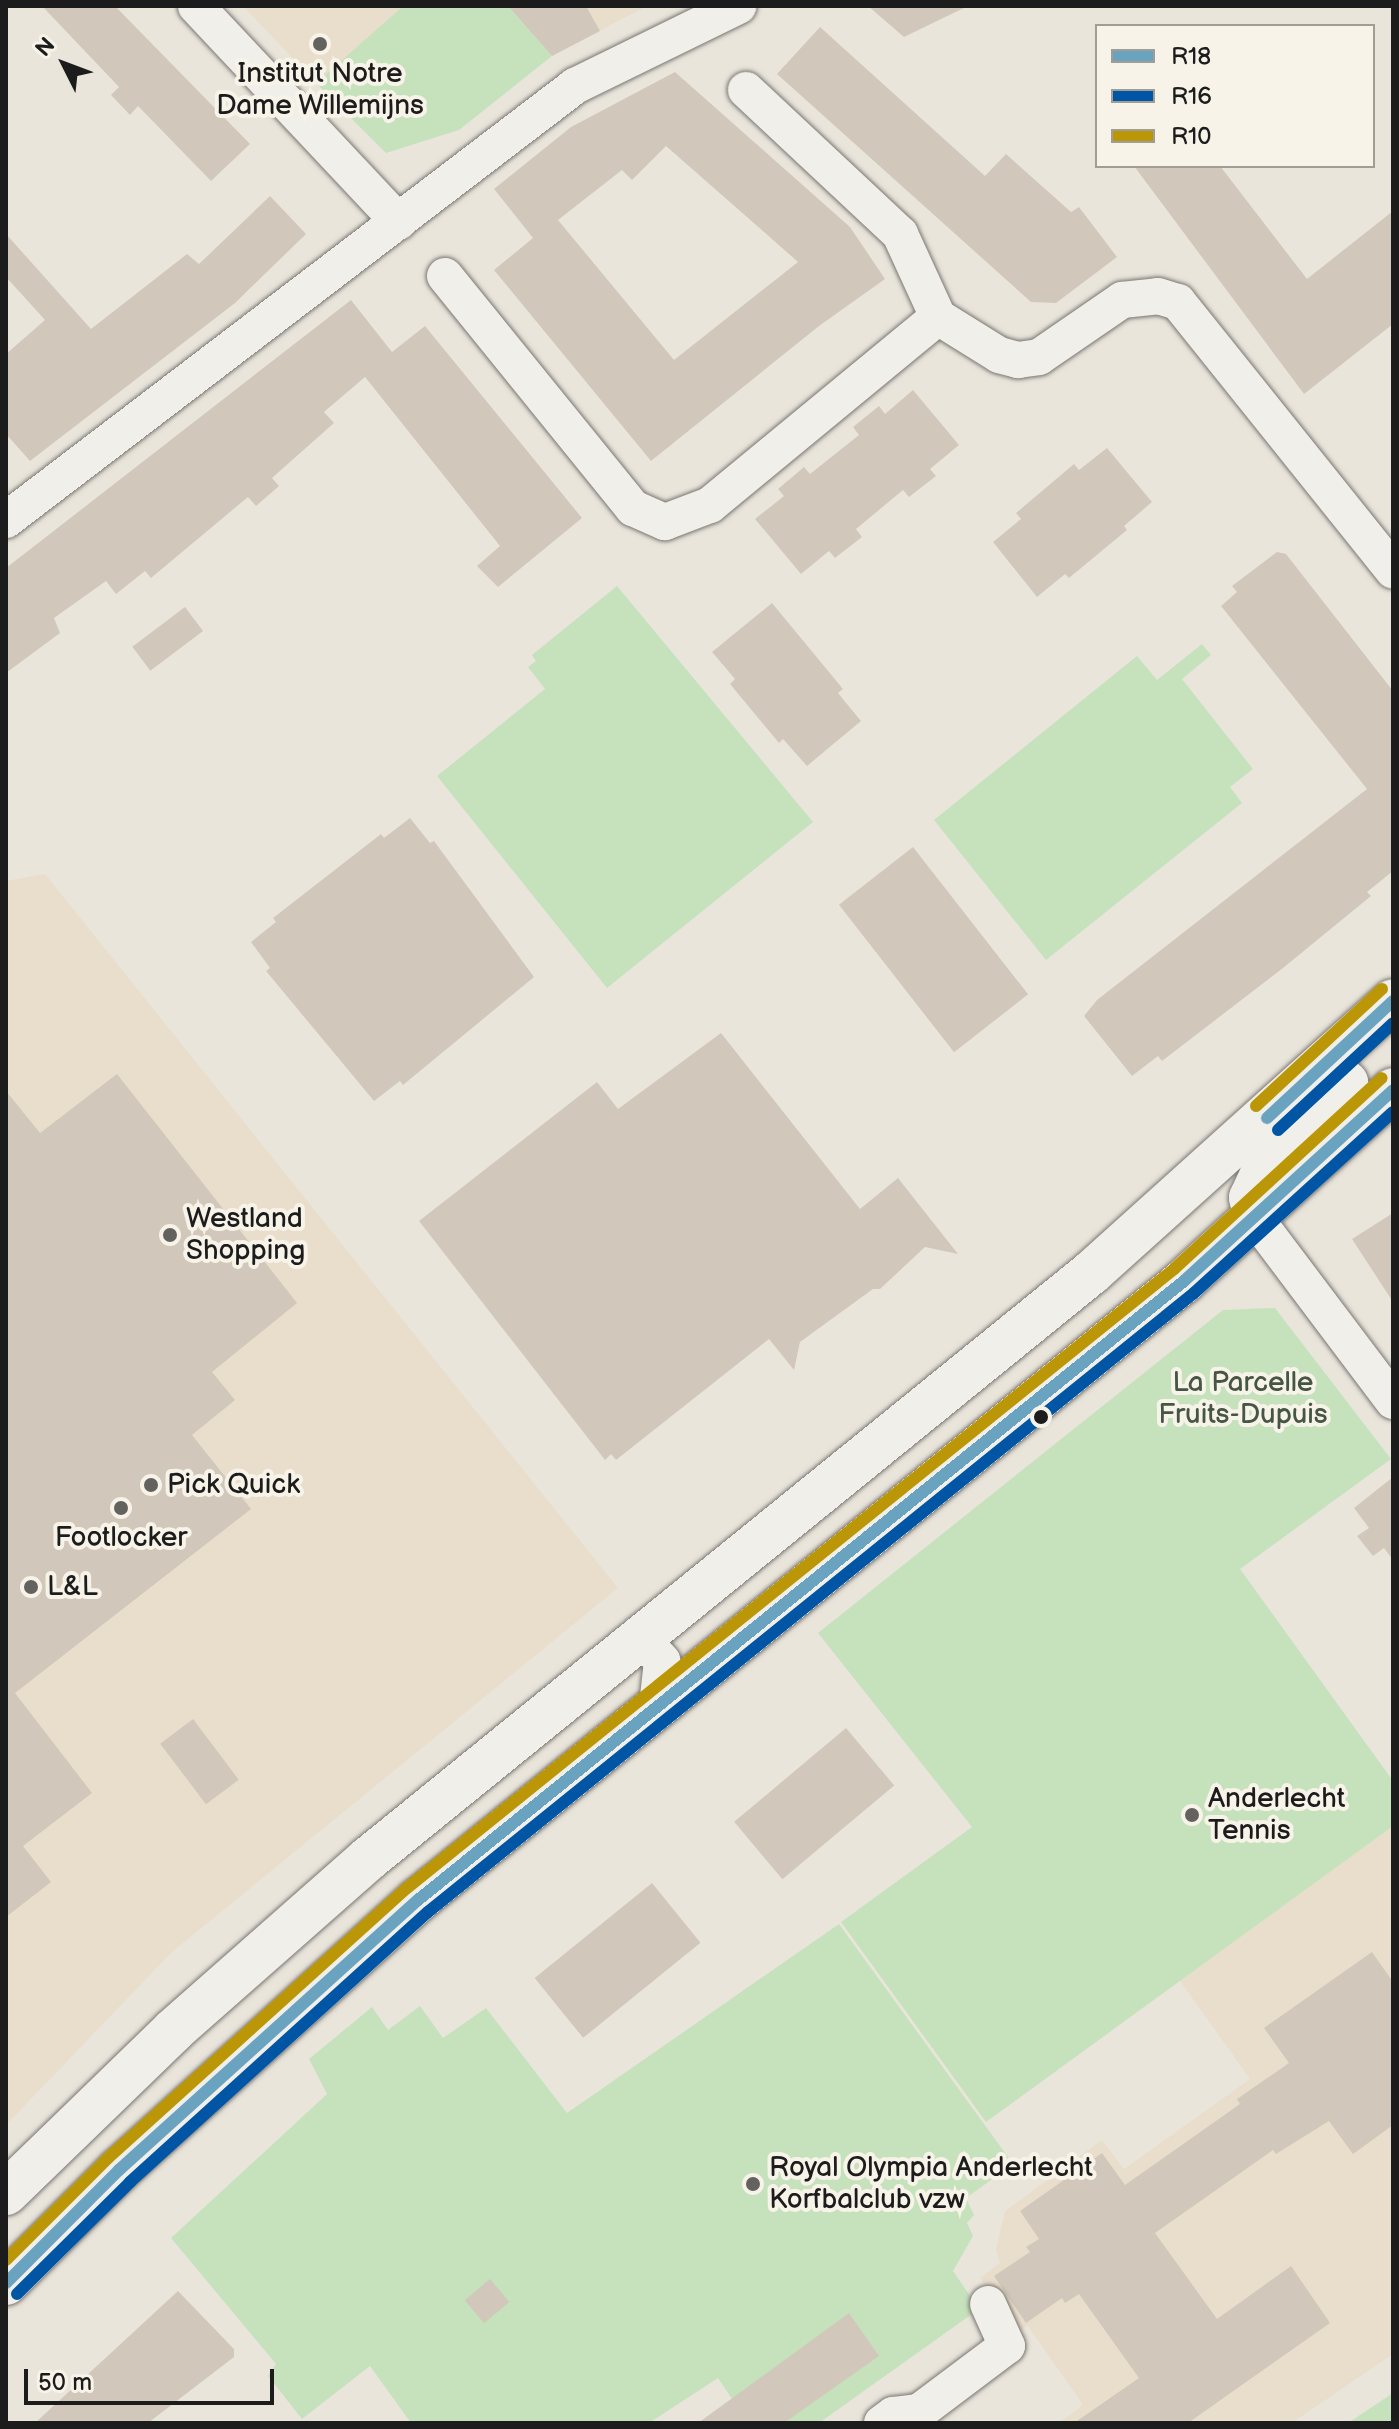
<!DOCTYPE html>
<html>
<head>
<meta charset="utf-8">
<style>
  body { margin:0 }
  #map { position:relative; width:1399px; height:2429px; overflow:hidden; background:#eae5db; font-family:"Balsamiq Sans",sans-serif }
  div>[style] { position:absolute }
  .built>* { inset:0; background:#e9decb }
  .green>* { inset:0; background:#c5e2bc }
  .building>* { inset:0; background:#d1c8bb; transform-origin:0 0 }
  .roads { filter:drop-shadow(0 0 2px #797672) drop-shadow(0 0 2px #797672) }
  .street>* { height:36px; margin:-18px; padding:0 18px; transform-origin:18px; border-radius:18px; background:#f1efea }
  .primary>* { height:44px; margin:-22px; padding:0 22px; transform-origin:22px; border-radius:22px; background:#f1efea }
  .bus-1>* { height:12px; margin:-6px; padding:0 6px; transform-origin:6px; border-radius:6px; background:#69a3bf }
  .bus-2>* { height:12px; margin:-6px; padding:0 6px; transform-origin:6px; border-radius:6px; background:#0056a4 }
  .bus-3>* { height:12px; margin:-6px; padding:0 6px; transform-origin:6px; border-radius:6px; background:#bb9708 }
  .dots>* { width:22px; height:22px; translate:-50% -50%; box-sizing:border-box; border:4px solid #f7f3e8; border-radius:50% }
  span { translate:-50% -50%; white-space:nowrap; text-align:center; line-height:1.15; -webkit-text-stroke:8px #f7f3e8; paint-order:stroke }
  .poi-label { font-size:28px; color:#1c1c1c }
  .left { translate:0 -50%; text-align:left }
  .park-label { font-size:28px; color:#455644 }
  .frame { position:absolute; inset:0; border:8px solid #1c1c1c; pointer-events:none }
  .legend { position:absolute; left:1095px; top:24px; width:280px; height:144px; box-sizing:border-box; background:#f7f3e8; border:2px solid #9f9d96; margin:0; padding:10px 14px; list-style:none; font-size:24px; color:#1c1c1c }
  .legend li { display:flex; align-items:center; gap:16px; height:40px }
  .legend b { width:40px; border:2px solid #9f9d96 }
  .north { position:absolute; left:24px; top:24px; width:80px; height:80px; -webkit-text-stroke:6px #f7f3e8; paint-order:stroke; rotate:312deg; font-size:22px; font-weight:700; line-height:32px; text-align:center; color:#1c1c1c }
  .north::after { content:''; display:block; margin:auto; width:28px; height:36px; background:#1c1c1c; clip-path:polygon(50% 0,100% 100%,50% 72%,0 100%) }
  .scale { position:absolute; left:24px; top:2369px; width:250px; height:36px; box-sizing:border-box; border:4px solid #1c1c1c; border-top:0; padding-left:10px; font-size:24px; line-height:28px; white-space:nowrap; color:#1c1c1c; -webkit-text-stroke:6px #f7f3e8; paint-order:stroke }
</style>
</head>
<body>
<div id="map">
  <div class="built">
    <div style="clip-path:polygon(243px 6px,403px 6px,316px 83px)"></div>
    <div style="clip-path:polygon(509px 6px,647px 6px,552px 56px)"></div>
    <div style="clip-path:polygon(45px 874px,618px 1588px,172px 1952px,6px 2125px,6px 881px)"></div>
    <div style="clip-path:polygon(1393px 1826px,1393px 2354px,1292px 2423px,1059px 2423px,1083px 2405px,1027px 2325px,1018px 2332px,980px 2278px,1000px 2263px,996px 2250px,1005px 2211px,1102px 2140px,1124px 2169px,1250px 2079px,1178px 1978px)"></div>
  </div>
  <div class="green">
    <div style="clip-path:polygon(403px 6px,508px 6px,552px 56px,459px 130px,386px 153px,316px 83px)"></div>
    <div style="clip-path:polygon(617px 586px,813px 822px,607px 988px,437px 776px,545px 689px,528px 667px,536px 661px,532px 655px)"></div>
    <div style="clip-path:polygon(1202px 644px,1211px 655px,1182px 679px,1253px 769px,1230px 787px,1242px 803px,1046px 960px,934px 820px,1137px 656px,1157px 680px)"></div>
    <div style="clip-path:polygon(1275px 1308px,1391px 1459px,1240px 1569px,1393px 1781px,1393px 1826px,986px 2122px,841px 1922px,972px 1827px,818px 1633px,1223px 1310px)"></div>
    <div style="clip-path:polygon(839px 1924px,1013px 2164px,966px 2198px,974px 2215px,967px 2223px,973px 2236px,953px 2271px,979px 2309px,819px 2423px,748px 2423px,718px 2378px,649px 2423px,411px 2423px,370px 2366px,302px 2419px,268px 2376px,276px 2364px,171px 2238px,327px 2094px,309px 2059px,372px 2007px,388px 2030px,420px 2006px,443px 2038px,486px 2008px,567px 2113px)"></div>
    <div style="clip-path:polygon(1393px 2393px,1393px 2423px,1348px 2423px)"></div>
  </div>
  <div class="building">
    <div style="clip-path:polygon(42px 6px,115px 6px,250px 144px,211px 181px,138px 106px,130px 115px,111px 95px,119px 87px)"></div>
    <div style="clip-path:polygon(508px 6px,586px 6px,600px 31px,552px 56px)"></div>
    <div style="clip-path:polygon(868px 6px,968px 6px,904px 37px)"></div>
    <div style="clip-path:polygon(820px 27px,985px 176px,1006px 154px,1071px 212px,1079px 207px,1117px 257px,1056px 303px,1031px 302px,777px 74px)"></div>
    <div style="clip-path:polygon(evenodd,675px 72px,850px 227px,885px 279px,819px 326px,651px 461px,494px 270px,533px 238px,494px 189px,571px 127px,675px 72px,666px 146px,798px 262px,674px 360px,558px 220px,622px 170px,632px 180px,666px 146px)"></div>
    <div style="clip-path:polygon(1134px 166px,1220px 166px,1307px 279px,1393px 211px,1393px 324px,1304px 394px)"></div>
    <div style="clip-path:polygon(270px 196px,306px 234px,235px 303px,30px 461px,6px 434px,6px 354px,45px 320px,6px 277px,6px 234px,91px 329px,187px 254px,199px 264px)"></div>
    <div style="clip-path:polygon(351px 300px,392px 352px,425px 326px,582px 518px,498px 587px,477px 566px,500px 546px,365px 377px,324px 412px,334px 423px,272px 478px,279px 486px,256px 506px,248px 497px,151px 578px,145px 571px,116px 594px,106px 581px,54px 618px,60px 633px,6px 673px,6px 568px)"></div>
    <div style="clip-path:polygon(913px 390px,959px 445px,930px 469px,936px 476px,909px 497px,903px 490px,856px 529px,862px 537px,835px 558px,829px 551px,801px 574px,755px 519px,784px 496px,778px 489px,804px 467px,810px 474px,859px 435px,853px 427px,879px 406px,885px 414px)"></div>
    <div style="clip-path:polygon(1107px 448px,1152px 502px,1124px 526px,1127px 530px,1069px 578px,1065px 574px,1037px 597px,993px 542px,1021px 519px,1016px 513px,1074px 464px,1079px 470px)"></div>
    <div style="clip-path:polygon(1277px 552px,1286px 554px,1393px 691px,1393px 871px,1367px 892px,1371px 896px,1283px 968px,1162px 1061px,1158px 1056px,1132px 1076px,1084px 1016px,1097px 1000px,1367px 789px,1221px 606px,1237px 592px,1232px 586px)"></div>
    <div style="clip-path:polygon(772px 603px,843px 689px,838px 693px,861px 721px,807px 766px,783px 739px,779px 743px,730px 684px,735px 679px,712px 652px)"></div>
    <div style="left:185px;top:607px;width:30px;height:66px;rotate:53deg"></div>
    <div style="clip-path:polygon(410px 818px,430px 843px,434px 841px,534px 977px,403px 1085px,400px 1081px,374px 1101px,266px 971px,270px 968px,251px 942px,276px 922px,273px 918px,381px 834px,384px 838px)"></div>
    <div style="left:913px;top:847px;width:187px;height:94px;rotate:52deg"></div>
    <div style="clip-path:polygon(721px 1033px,860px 1209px,898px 1178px,958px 1254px,925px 1247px,880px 1289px,873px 1289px,800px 1342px,794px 1370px,769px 1339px,616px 1460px,611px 1454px,605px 1460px,419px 1221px,597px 1082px,618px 1109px)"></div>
    <div style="clip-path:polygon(117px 1074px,297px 1303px,212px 1372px,235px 1400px,192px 1435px,251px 1509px,15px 1693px,92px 1793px,23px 1846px,51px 1882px,6px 1917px,6px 1091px,40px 1133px)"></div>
    <div style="clip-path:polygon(1393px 1213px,1393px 1302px,1352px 1239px)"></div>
    <div style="clip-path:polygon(1393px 1477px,1393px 1560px,1384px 1548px,1373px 1556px,1357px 1536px,1369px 1528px,1354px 1508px)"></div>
    <div style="left:193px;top:1719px;width:76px;height:41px;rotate:53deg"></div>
    <div style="left:846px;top:1728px;width:75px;height:146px;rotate:50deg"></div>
    <div style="left:652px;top:1883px;width:77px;height:151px;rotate:51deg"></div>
    <div style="clip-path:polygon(1372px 1952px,1393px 1982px,1393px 2125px,1353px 2154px,1329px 2121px,1276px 2154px,1273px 2150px,1155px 2233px,1217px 2319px,1291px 2266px,1330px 2323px,1188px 2423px,1074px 2423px,1139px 2378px,1079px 2294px,1065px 2303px,1062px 2298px,1026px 2323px,994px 2276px,1030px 2252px,1026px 2247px,1039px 2239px,1020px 2211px,1102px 2153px,1125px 2185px,1240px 2104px,1237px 2099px,1289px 2063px,1264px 2028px)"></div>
    <div style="left:490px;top:2279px;width:30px;height:33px;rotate:50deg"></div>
    <div style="clip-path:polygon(178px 2291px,234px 2349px,234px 2357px,148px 2423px,35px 2423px)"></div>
    <div style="clip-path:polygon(849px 2313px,879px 2356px,784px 2423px,698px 2423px)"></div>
  </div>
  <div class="roads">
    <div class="street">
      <div style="left:196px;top:6px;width:296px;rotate:46.8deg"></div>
      <div style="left:746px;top:90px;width:211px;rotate:43.1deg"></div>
      <div style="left:900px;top:234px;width:91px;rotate:65.4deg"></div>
      <div style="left:938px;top:317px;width:72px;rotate:31.9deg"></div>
      <div style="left:999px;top:355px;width:20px;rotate:15deg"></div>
      <div style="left:1018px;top:360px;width:21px;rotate:-8deg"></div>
      <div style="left:1039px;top:357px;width:101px;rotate:-34.5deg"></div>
      <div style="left:1122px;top:300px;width:36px;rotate:-6deg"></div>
      <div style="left:1158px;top:296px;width:21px;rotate:17deg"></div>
      <div style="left:1178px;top:302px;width:344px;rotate:51.3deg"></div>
      <div style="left:445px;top:276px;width:299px;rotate:51deg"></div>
      <div style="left:633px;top:508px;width:35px;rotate:24deg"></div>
      <div style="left:665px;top:522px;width:48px;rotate:-20.7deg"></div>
      <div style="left:710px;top:505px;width:296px;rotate:-39.5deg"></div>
      <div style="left:6px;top:520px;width:716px;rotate:-37.33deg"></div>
      <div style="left:575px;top:86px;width:182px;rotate:-26.1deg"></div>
      <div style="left:1256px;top:1219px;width:228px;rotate:53deg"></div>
      <div style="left:640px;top:1637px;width:33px;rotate:47deg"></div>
      <div style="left:662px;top:1661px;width:45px;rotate:96.3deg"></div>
      <div style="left:882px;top:2423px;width:14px;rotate:-36deg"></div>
      <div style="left:893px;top:2415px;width:26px;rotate:-7deg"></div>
      <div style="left:919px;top:2412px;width:110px;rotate:-36.9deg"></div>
      <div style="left:1007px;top:2346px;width:46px;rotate:-114.3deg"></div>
    </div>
    <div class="primary">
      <div style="left:1256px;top:1219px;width:22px;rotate:-103deg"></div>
      <div style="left:1251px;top:1198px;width:31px;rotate:-65deg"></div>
      <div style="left:1264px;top:1170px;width:120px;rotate:-46.7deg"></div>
      <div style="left:6px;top:2193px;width:234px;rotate:-44.1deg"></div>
      <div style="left:174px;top:2030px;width:259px;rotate:-41.4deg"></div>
      <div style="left:368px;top:1859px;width:931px;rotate:-39.03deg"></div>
      <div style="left:1091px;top:1273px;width:406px;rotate:-42deg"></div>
      <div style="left:6px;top:2283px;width:160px;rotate:-45deg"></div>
      <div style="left:119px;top:2170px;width:403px;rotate:-42.1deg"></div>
      <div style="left:418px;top:1900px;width:985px;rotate:-38.94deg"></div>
      <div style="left:1184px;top:1281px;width:283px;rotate:-42.4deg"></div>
    </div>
  </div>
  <div class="bus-1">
    <div style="left:1267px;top:1118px;width:172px;rotate:-42.9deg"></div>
    <div style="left:6px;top:2283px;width:160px;rotate:-45deg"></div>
    <div style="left:119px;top:2170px;width:403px;rotate:-42.1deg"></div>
    <div style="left:418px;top:1900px;width:985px;rotate:-38.94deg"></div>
    <div style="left:1184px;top:1281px;width:283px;rotate:-42.4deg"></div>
  </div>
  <div class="bus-2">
    <div style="left:1278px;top:1130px;width:157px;rotate:-42.9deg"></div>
    <div style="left:17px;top:2294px;width:159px;rotate:-44.7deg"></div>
    <div style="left:130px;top:2182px;width:402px;rotate:-42.2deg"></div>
    <div style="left:428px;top:1912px;width:985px;rotate:-38.94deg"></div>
    <div style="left:1194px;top:1293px;width:269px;rotate:-42.3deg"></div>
  </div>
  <div class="bus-3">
    <div style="left:1256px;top:1106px;width:172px;rotate:-42.9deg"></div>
    <div style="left:6px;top:2260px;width:144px;rotate:-45deg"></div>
    <div style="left:108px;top:2158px;width:403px;rotate:-42.1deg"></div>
    <div style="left:407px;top:1888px;width:986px;rotate:-38.9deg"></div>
    <div style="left:1174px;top:1269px;width:282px;rotate:-42.6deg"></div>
  </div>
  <div class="dots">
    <div style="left:320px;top:44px;background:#64625f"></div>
    <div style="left:170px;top:1235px;background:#64625f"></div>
    <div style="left:1041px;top:1417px;background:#1c1c1c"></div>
    <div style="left:151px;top:1485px;background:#64625f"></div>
    <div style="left:121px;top:1508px;background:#64625f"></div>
    <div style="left:31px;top:1587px;background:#64625f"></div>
    <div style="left:1192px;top:1815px;background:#64625f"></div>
    <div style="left:753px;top:2184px;background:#64625f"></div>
  </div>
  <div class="poi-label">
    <span style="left:320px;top:90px">Institut Notre<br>Dame Willemijns</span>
    <span class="left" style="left:186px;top:1235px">Westland<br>Shopping</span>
    <span class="left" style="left:167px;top:1485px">Pick Quick</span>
    <span style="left:121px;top:1538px">Footlocker</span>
    <span class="left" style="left:47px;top:1587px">L&amp;L</span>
    <span class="left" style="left:1208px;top:1815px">Anderlecht<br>Tennis</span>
    <span class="left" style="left:769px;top:2184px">Royal Olympia Anderlecht<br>Korfbalclub vzw</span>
  </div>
  <div class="park-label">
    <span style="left:1243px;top:1399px">La Parcelle<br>Fruits-Dupuis</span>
  </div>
  <div class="frame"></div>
  <ul class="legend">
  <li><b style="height:10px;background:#69a3bf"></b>R18</li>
  <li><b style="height:10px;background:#0056a4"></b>R16</li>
  <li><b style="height:10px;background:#bb9708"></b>R10</li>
  </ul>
  <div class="north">N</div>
  <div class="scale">50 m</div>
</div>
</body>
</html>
